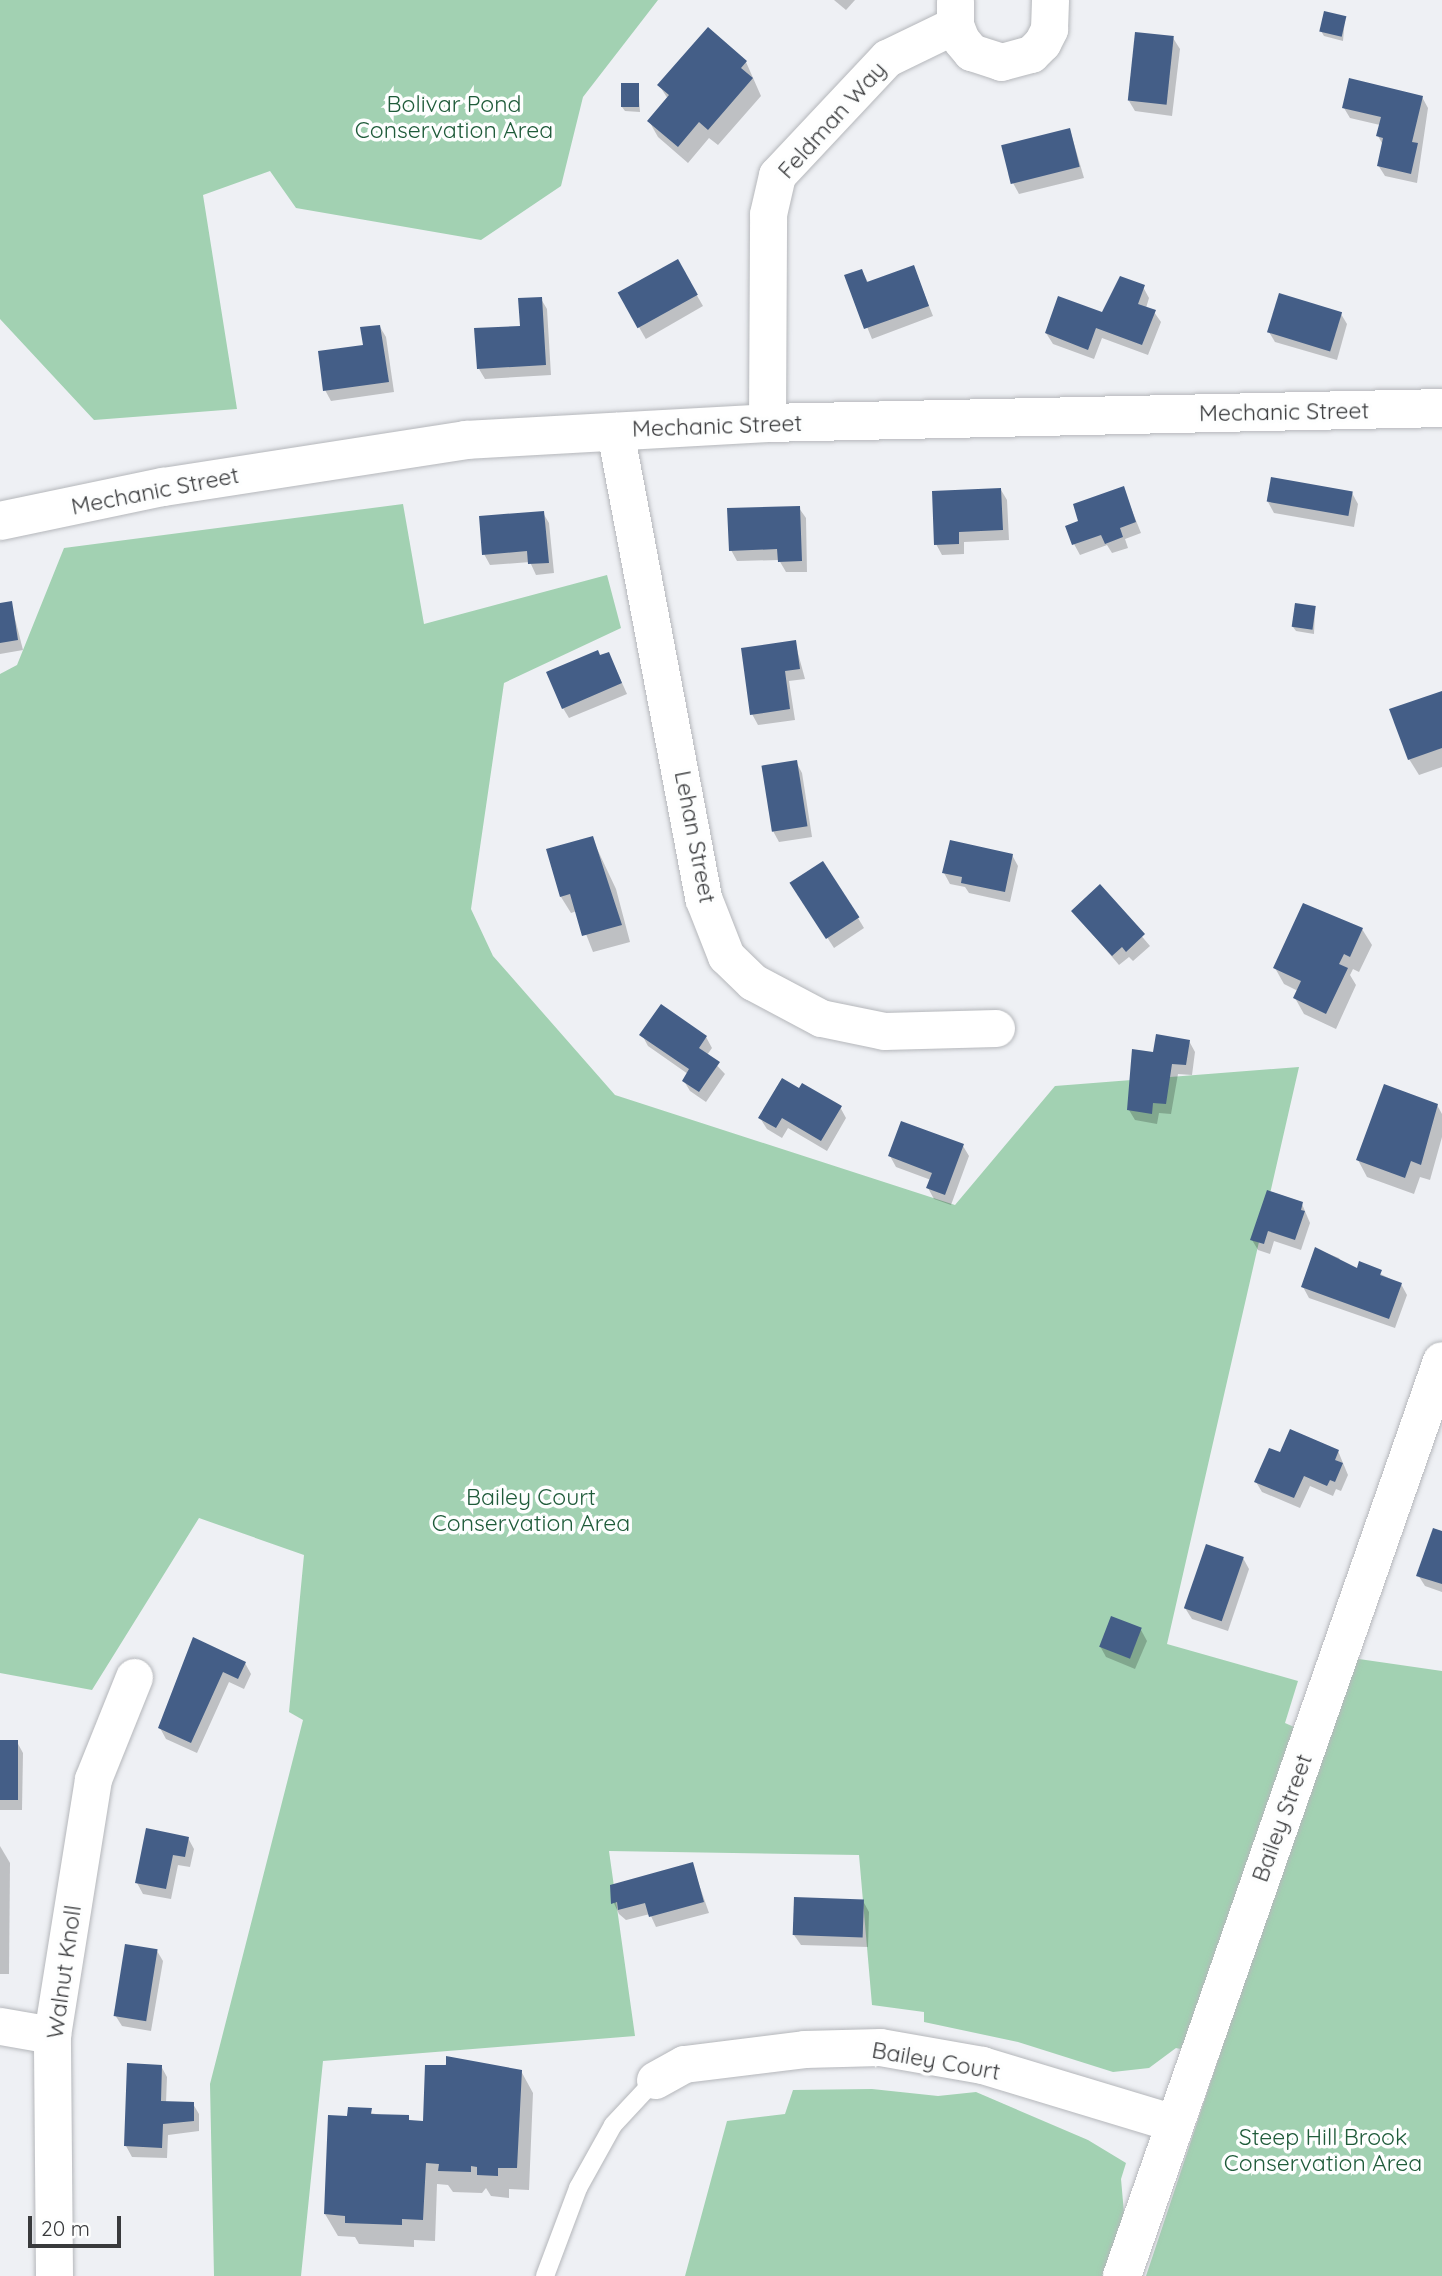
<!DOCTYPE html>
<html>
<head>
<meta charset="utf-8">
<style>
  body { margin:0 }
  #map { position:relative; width:1442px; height:2276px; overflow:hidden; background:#eef0f4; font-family:Quicksand,sans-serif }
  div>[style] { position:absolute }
  .green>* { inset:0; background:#a2d1b2 }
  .shadow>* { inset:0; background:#0003; transform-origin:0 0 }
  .building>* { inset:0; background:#445e87; transform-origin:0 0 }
  .roads { filter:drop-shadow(0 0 2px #b5b7bb) drop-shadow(0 0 2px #b5b7bb) }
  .lane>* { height:18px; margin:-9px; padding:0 9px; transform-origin:9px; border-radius:9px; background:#fff }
  .street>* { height:37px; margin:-18.5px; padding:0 18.5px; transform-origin:18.5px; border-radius:18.5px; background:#fff }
  .secondary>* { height:38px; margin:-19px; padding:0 19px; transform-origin:19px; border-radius:19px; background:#fff }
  span { translate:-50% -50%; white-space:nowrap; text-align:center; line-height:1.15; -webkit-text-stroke:7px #fdfefe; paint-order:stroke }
  .park-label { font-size:23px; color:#1f5b3a }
  .street-label { font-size:23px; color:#393a3c }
  .scale { position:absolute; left:28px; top:2216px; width:93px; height:32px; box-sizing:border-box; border:4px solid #393a3c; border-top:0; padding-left:9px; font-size:21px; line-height:24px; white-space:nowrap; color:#393a3c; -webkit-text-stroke:5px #fdfefe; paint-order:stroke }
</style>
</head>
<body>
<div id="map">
  <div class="green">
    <div style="clip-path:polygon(0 0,658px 0,583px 97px,561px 186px,481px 240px,296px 208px,270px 171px,203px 195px,237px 409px,94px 420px,0 319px)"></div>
    <div style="clip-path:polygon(403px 504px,424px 624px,607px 575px,621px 628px,504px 683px,471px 909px,493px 956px,615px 1095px,955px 1205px,1055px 1086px,1299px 1067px,1167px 1644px,1298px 1681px,1285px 1723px,1294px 1727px,1185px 2050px,1176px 2048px,1149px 2068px,1113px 2072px,1018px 2042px,924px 2022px,924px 2012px,872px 2005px,859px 1855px,609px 1851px,635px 2036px,323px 2061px,301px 2276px,214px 2276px,210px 2084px,303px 1720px,289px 1712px,304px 1555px,199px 1518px,92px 1690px,0 1673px,0 674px,17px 665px,64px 548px)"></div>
    <div style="clip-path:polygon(1352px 1658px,1442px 1671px,1442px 2276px,1146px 2276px)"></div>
    <div style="clip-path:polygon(872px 2089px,938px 2096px,976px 2092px,1088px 2140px,1126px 2163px,1121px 2179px,1124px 2213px,1104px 2276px,685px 2276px,727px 2121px,785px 2114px,793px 2090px)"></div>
  </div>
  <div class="shadow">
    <div style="clip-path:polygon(834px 0,855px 0,846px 10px)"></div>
    <div style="clip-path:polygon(1345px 17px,1343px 41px,1324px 36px,1321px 31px)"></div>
    <div style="clip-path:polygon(708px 29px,746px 62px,761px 96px,718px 145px,709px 138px,688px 163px,658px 137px,649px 121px,668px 99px,659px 85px)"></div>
    <div style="clip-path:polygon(1173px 38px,1180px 49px,1172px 116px,1135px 111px,1129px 101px)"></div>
    <div style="clip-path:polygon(638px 85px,640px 112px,625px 111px,622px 107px)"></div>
    <div style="clip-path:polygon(1422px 97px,1428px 108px,1417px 183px,1385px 176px,1378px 165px,1383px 145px,1378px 136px,1380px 125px,1350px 118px,1344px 108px)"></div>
    <div style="clip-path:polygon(1070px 130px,1084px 178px,1019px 194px,1013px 183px)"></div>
    <div style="left:677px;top:261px;width:52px;height:66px;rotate:60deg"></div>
    <div style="clip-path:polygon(914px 268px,933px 316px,872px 339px,846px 276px,862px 271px,869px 284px)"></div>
    <div style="clip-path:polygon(1143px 287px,1149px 298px,1146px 308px,1154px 312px,1161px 322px,1148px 355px,1102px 338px,1094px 359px,1053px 344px,1046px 333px,1102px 314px)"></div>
    <div style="clip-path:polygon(541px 299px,547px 309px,551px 375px,485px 379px,479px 369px,522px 327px)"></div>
    <div style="clip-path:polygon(1341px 314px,1347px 324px,1337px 360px,1275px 342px,1269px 332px)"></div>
    <div style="clip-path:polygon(380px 327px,386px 337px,394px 392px,331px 401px,325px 390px)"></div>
    <div style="clip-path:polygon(1123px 488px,1141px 533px,1125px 539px,1128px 548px,1112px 553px,1107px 545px,1080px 555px,1074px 544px,1081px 522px)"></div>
    <div style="clip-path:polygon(1001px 490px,1007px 500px,1009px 540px,964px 542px,964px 554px,942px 555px,936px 544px)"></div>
    <div style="clip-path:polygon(1352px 493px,1358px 504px,1354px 527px,1274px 513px,1268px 502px)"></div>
    <div style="clip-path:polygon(799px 508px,806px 518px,807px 572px,786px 572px,779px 560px,737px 561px,731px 550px)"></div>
    <div style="clip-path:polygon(543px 513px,549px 523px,554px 573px,536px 575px,530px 562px,490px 565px,484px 554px)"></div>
    <div style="clip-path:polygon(11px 603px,23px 650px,0 654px,0 605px)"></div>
    <div style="clip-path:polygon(1315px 608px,1314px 634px,1296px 631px,1293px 627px)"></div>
    <div style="clip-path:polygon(795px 642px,805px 679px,789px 681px,795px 720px,758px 725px,752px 714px)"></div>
    <div style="clip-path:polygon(600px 657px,614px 665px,627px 694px,569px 718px,563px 708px)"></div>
    <div style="clip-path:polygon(1442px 693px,1442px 767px,1419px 775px,1409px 759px)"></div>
    <div style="clip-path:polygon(796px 762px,802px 773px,812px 837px,779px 842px,773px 831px)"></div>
    <div style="clip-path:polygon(592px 838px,616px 889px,630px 942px,593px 952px,577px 911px,571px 913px,561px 897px,548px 850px)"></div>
    <div style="clip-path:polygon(1012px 855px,1018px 866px,1010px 902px,969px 893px,965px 887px,950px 884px,944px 873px)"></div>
    <div style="clip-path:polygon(1100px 887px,1150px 946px,1133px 961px,1129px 957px,1119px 965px,1073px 911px)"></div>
    <div style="clip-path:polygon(799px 894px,858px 918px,864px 928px,834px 948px)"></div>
    <div style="clip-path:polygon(1362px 929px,1372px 945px,1359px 972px,1353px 969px,1350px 975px,1356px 985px,1336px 1029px,1304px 1014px,1295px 998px,1298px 991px,1284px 984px,1275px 968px)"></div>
    <div style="clip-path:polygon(642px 1035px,706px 1037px,712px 1048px,707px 1055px,725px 1074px,706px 1102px,690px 1091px,684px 1081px,688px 1074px,648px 1046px)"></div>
    <div style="clip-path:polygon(1189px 1041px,1195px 1052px,1192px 1075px,1178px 1074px,1171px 1114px,1159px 1113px,1157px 1124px,1135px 1120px,1129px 1110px,1154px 1054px)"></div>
    <div style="clip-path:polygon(1437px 1105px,1442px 1114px,1442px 1137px,1430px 1180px,1420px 1177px,1414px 1194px,1367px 1177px,1358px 1160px)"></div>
    <div style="clip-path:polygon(840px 1107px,846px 1118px,827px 1151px,788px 1128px,782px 1138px,767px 1129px,760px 1118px)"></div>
    <div style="clip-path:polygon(963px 1146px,969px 1156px,951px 1205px,934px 1199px,928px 1188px,931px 1180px,896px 1167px,890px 1156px)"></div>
    <div style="clip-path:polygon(1302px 1204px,1310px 1223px,1301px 1250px,1274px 1241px,1270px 1254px,1258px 1250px,1252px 1240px)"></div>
    <div style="clip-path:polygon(1316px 1249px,1339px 1258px,1343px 1265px,1358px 1270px,1360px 1264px,1401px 1284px,1407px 1295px,1395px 1328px,1309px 1298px,1303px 1287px)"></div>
    <div style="clip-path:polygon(1338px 1451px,1348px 1475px,1341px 1491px,1336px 1489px,1333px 1496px,1310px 1486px,1300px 1508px,1262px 1492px,1256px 1482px,1281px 1455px)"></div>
    <div style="clip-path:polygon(1442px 1533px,1442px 1592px,1425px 1586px,1418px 1575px)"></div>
    <div style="clip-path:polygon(1243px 1558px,1249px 1569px,1228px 1631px,1192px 1619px,1185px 1608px)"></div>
    <div style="clip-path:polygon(1141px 1630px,1147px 1641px,1135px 1669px,1106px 1657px,1100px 1646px)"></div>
    <div style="clip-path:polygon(194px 1640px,245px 1663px,251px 1674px,244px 1689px,229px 1682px,197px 1753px,166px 1739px,160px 1728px)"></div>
    <div style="clip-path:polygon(0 1742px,17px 1742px,23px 1753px,22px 1810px,0 1810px)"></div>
    <div style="clip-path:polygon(188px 1838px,194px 1849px,190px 1867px,178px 1865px,171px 1899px,143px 1894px,137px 1883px)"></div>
    <div style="clip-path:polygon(0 1846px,10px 1863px,9px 1974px,0 1974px)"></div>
    <div style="clip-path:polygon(692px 1864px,709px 1913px,656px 1927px,650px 1914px,626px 1920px,619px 1914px,611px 1897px)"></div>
    <div style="clip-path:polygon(863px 1901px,869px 1912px,868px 1947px,801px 1945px,794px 1935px)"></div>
    <div style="clip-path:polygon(157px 1951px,163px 1961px,151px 2031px,122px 2026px,115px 2015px)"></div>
    <div style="clip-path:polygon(448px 2058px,521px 2071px,533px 2093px,529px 2190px,509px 2189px,509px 2198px,491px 2196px,486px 2188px,482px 2193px,453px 2192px,448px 2185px,437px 2184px,435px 2241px,414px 2240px,414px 2247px,359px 2244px,355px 2237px,338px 2236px,325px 2214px,349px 2109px,424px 2123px)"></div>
    <div style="clip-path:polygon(161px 2066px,167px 2077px,166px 2103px,193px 2104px,199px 2114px,199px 2131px,168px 2135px,167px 2158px,132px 2157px,126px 2146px)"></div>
  </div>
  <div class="building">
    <div style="left:1324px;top:11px;width:23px;height:21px;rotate:13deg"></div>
    <div style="clip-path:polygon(708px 27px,747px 61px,741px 68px,753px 78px,708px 130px,699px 122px,678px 147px,647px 121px,669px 95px,657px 85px)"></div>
    <div style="left:1135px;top:32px;width:39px;height:69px;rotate:6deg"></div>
    <div style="clip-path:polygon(1349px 78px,1423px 96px,1412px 142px,1418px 143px,1411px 174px,1377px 166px,1383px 138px,1376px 136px,1381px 117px,1342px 108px)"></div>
    <div style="left:621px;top:83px;width:18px;height:24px"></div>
    <div style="left:1070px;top:128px;width:40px;height:71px;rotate:76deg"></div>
    <div style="left:678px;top:259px;width:41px;height:69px;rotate:61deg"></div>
    <div style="clip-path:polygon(914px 265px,929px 306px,864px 329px,844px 275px,862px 269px,867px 282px)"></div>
    <div style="clip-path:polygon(1120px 276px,1145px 285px,1138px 304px,1156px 310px,1142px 345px,1096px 328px,1088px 350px,1045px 333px,1058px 296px,1102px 312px)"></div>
    <div style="left:1279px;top:293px;width:66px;height:41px;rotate:17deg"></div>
    <div style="clip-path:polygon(542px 297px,546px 365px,477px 369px,474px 328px,520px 326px,518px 298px)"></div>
    <div style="clip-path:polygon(380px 325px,389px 382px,323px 391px,318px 351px,363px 345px,360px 327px)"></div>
    <div style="left:1271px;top:477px;width:83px;height:25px;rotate:10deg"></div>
    <div style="clip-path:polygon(1124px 486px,1136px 522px,1120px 528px,1123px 537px,1105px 544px,1101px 535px,1072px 545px,1065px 526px,1078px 521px,1073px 504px)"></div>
    <div style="clip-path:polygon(1001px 488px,1003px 530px,959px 532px,959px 544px,934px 545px,932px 491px)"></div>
    <div style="clip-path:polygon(800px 506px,802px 561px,778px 562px,777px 549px,729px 551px,727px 508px)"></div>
    <div style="clip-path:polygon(544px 511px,549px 563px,528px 564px,527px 551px,482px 555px,479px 516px)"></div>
    <div style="clip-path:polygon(12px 601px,18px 640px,0 643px,0 603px)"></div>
    <div style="left:1295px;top:603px;width:21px;height:24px;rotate:8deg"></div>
    <div style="clip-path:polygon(796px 640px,800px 669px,785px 671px,790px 709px,750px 715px,741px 648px)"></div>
    <div style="clip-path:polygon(598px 650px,600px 655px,609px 652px,622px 683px,562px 709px,546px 672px)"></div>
    <div style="clip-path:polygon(1442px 691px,1442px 748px,1408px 760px,1389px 709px)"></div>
    <div style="left:797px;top:760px;width:67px;height:36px;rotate:81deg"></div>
    <div style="clip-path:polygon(593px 836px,622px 925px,582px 936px,570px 894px,560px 897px,546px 849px)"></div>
    <div style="clip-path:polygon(950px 840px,1013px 854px,1005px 892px,961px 883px,962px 877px,942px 873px)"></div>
    <div style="left:823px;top:861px;width:67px;height:40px;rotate:57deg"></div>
    <div style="clip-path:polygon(1100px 884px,1145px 934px,1126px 952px,1122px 947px,1112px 956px,1071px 911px)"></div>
    <div style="clip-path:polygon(1303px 903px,1363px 928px,1350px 957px,1344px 954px,1339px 964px,1348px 968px,1326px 1014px,1293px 998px,1301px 981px,1273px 968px)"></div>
    <div style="clip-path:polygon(661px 1004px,707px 1036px,699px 1048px,720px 1062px,699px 1092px,682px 1081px,689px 1069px,639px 1035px)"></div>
    <div style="clip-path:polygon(1156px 1034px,1190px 1040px,1186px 1065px,1172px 1064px,1166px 1104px,1153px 1103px,1152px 1114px,1127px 1110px,1132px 1049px,1153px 1052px)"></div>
    <div style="clip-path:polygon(782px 1078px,799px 1088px,802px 1083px,842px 1106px,821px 1141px,782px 1118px,776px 1128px,758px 1118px)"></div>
    <div style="clip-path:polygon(1384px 1084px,1438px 1104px,1421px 1165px,1411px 1161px,1405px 1178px,1356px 1160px)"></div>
    <div style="clip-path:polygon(901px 1121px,964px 1144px,945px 1195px,926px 1188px,932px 1173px,888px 1156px)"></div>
    <div style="clip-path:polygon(1267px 1190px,1303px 1202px,1301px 1210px,1305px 1211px,1295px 1240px,1268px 1231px,1264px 1244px,1250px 1240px)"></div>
    <div style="clip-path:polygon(1315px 1247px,1357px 1268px,1359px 1261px,1382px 1270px,1380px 1275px,1402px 1283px,1389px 1319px,1301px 1287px)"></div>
    <div style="clip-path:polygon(1290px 1429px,1339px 1450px,1335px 1460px,1343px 1463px,1335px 1482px,1330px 1480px,1327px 1486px,1304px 1476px,1294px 1498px,1254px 1482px,1269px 1448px,1280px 1452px)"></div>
    <div style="clip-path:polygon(1433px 1528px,1442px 1531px,1442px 1584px,1416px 1576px)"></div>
    <div style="left:1206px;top:1544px;width:40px;height:68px;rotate:19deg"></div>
    <div style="left:1111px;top:1616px;width:33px;height:33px;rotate:21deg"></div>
    <div style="clip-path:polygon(193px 1637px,246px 1662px,238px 1679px,223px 1672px,191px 1743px,158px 1728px)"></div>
    <div style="left:0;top:1740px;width:18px;height:60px"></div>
    <div style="clip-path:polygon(146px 1828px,189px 1837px,185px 1857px,173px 1855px,166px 1889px,135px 1883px)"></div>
    <div style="clip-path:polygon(693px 1862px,704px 1902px,649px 1917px,645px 1903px,618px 1910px,617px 1902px,611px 1904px,610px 1885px)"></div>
    <div style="left:794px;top:1897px;width:70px;height:38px;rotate:2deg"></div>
    <div style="left:125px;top:1944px;width:33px;height:73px;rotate:9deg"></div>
    <div style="clip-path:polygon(446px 2056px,522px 2070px,517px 2168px,498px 2168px,498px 2176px,477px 2175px,477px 2167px,471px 2166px,471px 2172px,438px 2171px,439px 2164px,426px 2163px,423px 2220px,402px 2219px,402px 2225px,345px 2223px,345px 2216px,324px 2214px,328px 2115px,347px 2116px,348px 2107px,372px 2108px,371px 2114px,409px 2115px,409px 2120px,423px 2121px,425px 2065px,446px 2065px)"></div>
    <div style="clip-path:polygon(127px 2063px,162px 2065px,161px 2101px,194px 2102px,194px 2121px,163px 2124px,162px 2148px,124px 2146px)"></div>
  </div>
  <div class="roads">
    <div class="lane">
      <div style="left:545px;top:2276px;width:94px;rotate:-69.4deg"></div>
      <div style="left:578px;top:2188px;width:72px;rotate:-60.9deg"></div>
      <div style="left:613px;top:2125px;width:62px;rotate:-47deg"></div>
    </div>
    <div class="street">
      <div style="left:955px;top:1px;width:24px;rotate:90deg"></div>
      <div style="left:955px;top:25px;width:16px;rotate:68deg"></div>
      <div style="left:961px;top:40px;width:16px;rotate:50deg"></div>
      <div style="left:971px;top:52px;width:32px;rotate:18deg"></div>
      <div style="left:1001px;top:62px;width:31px;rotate:-15deg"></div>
      <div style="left:1031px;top:54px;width:16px;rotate:-45deg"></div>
      <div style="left:1042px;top:43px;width:16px;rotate:-63deg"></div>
      <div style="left:1049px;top:29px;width:29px;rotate:-88deg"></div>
      <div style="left:767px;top:423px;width:209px;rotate:-89.7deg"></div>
      <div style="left:768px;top:214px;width:40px;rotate:-77deg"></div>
      <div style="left:777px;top:175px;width:161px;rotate:-46.8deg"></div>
      <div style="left:887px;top:58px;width:76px;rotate:-25.9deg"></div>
      <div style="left:615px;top:431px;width:477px;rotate:79.3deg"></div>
      <div style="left:704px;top:900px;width:60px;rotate:68.6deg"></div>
      <div style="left:726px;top:956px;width:37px;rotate:44deg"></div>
      <div style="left:753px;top:982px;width:77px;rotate:27.9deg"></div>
      <div style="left:821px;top:1018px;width:64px;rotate:11.7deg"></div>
      <div style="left:884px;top:1031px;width:112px;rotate:-1.5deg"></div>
      <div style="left:0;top:2026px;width:53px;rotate:9.8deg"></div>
      <div style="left:655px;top:2080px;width:33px;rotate:-29deg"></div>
      <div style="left:684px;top:2064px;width:121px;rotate:-7.1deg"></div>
      <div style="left:804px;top:2049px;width:76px;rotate:-1.5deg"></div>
      <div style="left:880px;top:2047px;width:104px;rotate:10deg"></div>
      <div style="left:982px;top:2065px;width:201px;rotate:16.8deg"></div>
      <div style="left:54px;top:2276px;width:241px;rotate:-90.5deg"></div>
      <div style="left:52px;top:2035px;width:259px;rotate:-80.9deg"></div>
      <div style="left:93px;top:1779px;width:110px;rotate:-68.1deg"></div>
    </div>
    <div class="secondary">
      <div style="left:0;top:521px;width:167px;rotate:-11.8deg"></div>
      <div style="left:163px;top:487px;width:307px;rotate:-8.8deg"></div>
      <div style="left:466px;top:440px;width:301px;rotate:-3.2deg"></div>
      <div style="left:767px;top:423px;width:675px;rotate:-1.27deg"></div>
      <div style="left:1122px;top:2276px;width:969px;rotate:-70.72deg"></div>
    </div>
  </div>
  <div class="park-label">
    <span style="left:454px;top:117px">Bolivar Pond<br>Conservation Area</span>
    <span style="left:531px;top:1510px">Bailey Court<br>Conservation Area</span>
    <span style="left:1323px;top:2150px">Steep Hill Brook<br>Conservation Area</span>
  </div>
  <div class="street-label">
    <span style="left:832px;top:120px;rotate:-48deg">Feldman Way</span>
    <span style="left:1284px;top:412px;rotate:-1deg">Mechanic Street</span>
    <span style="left:717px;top:426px;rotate:-2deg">Mechanic Street</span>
    <span style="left:155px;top:491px;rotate:-11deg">Mechanic Street</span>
    <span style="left:695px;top:837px;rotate:79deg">Lehan Street</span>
    <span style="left:1282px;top:1818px;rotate:-70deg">Bailey Street</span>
    <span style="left:64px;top:1972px;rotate:-82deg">Walnut Knoll</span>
    <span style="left:936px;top:2061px;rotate:10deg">Bailey Court</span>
  </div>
  <div class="scale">20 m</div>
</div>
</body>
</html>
